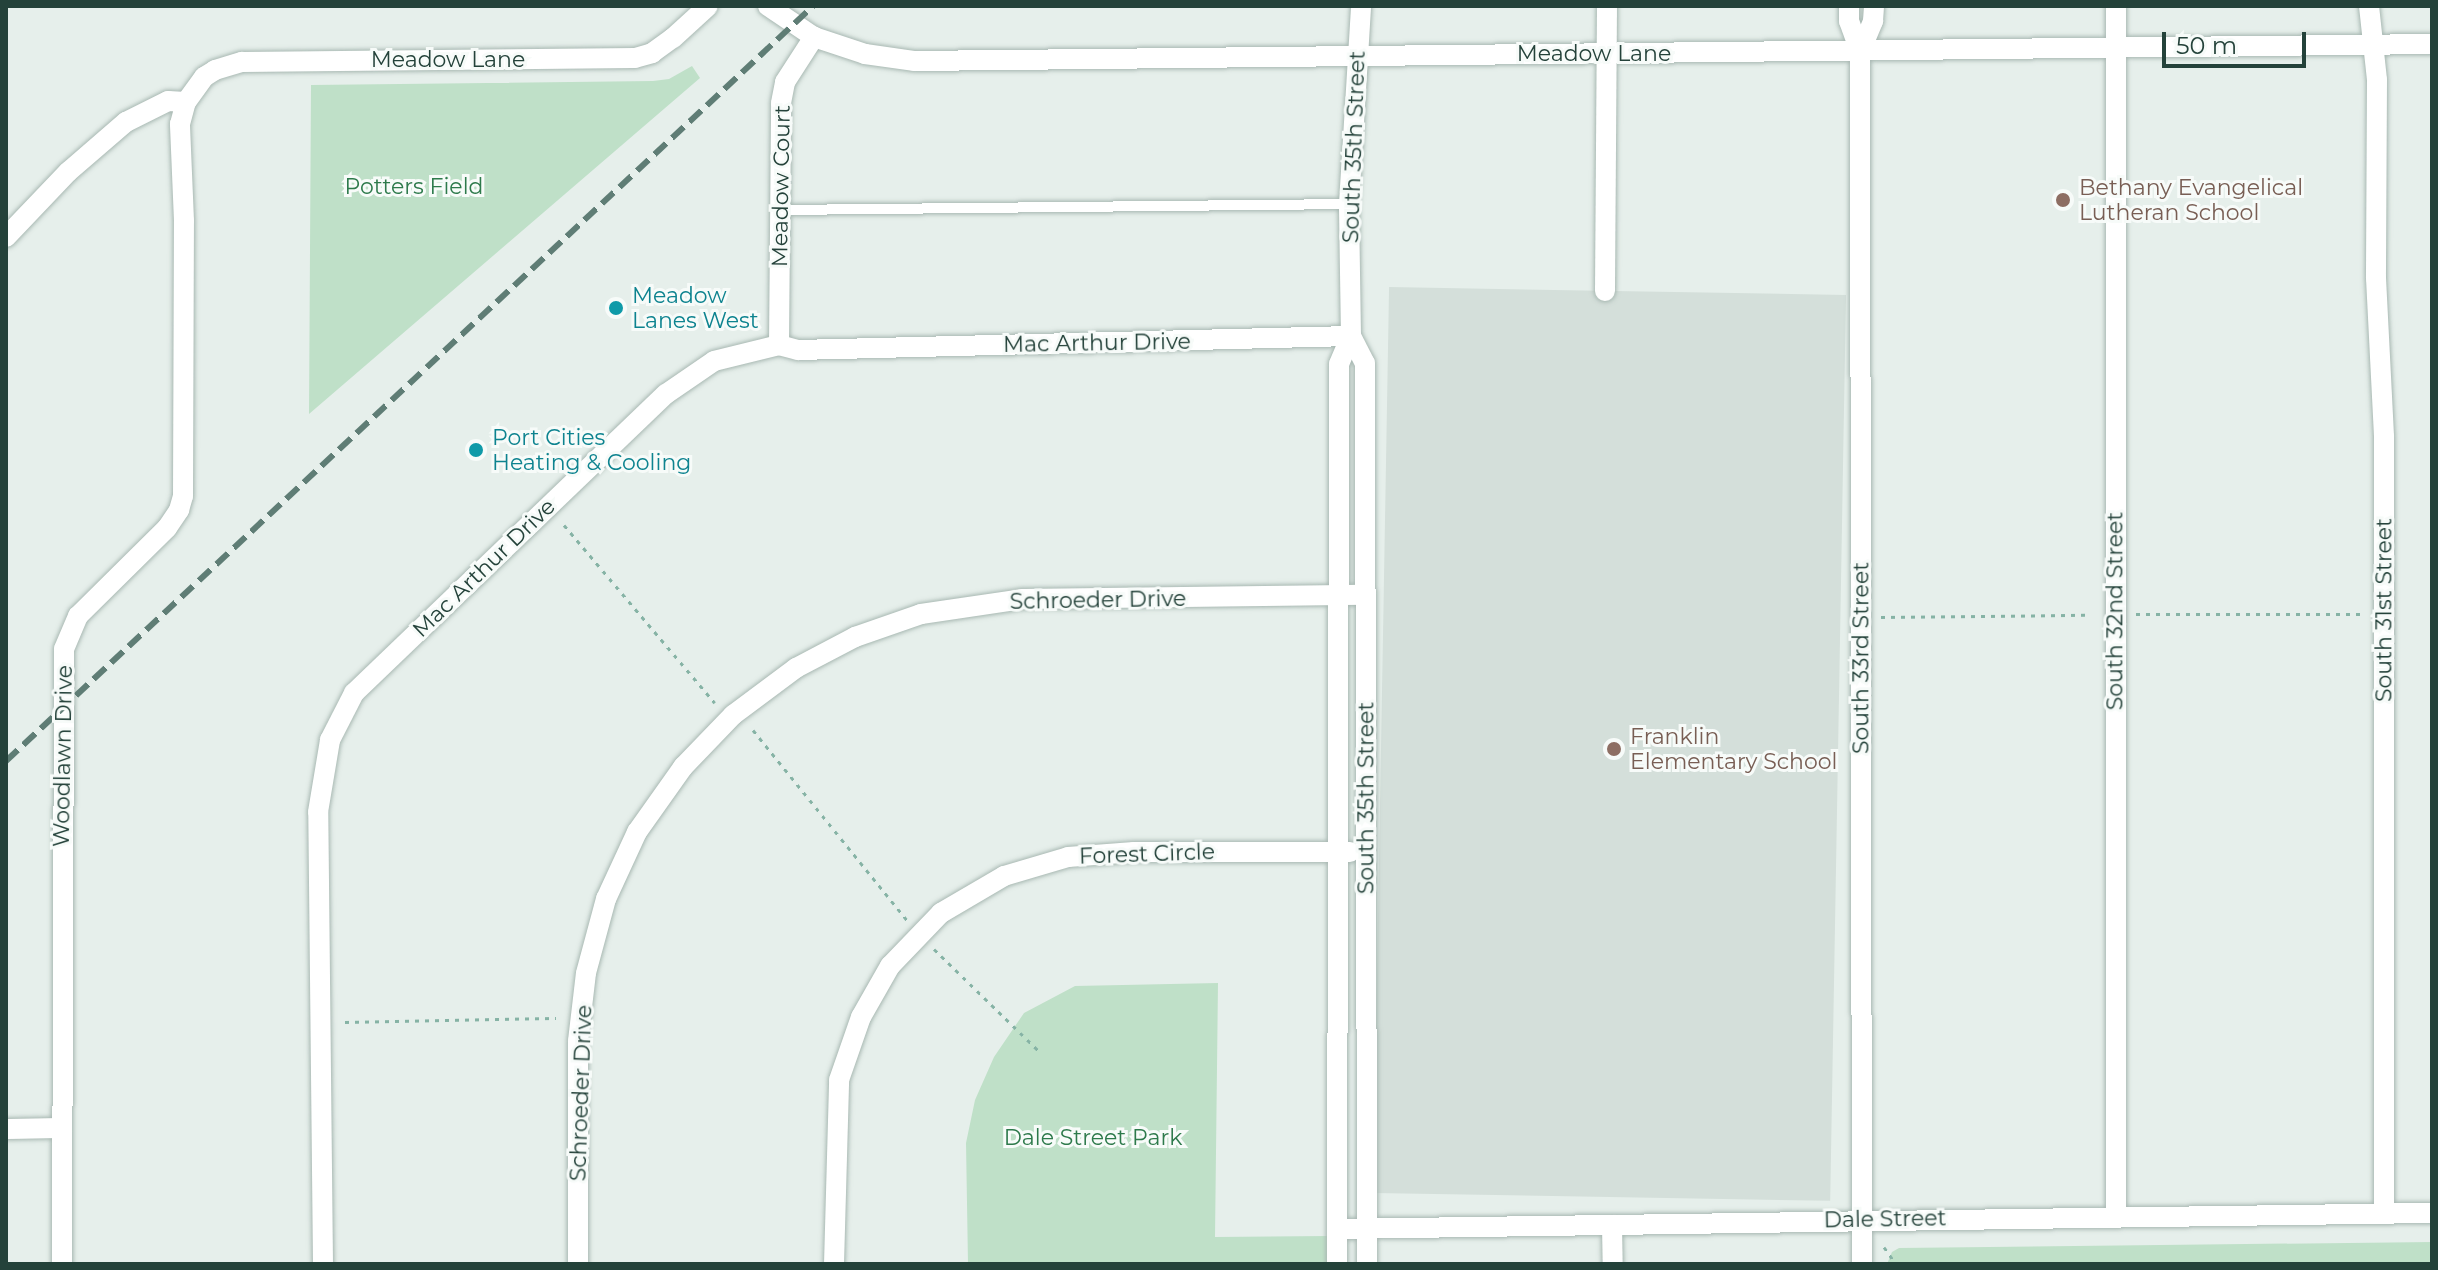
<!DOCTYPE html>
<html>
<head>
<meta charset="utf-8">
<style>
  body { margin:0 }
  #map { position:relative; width:2438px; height:1270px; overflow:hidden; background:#e6efeb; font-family:Montserrat,sans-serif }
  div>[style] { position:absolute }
  .built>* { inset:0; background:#d4dfda; transform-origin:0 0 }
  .green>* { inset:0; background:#bfe0c8 }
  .path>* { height:3px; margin-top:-1.5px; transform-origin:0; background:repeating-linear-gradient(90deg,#86b3a5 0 4px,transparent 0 10px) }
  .roads { filter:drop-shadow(0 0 2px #a8b8b2) drop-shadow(0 0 2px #a8b8b2) }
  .lane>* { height:10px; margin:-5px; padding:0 5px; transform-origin:5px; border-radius:5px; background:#fff }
  .street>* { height:20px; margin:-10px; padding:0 10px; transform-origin:10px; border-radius:10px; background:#fff }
  .rail>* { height:6px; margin-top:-3px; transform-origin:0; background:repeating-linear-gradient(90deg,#5f7d75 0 16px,transparent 0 24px) }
  .dots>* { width:22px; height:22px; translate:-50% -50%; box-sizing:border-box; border:4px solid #f7fbf9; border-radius:50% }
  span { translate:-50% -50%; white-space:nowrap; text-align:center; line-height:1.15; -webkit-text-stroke:6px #f7fbf9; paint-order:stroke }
  .street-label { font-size:22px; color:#24423a }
  .park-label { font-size:22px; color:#2d7a4b }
  .education-label { font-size:22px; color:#785e54 }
  .left { translate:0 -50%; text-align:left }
  .culture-label { font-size:22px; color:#0d838f }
  .frame { position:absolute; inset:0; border:8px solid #24423a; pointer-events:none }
  .scale { position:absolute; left:2162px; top:32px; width:144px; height:36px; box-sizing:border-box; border:4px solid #24423a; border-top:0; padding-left:10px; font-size:24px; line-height:28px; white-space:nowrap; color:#24423a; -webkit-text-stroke:6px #f7fbf9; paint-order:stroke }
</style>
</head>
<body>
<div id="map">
  <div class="built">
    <div style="left:1846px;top:295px;width:906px;height:457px;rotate:91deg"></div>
  </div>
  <div class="green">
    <div style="clip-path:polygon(692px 66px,700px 78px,309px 414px,311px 85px,653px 81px,669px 79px)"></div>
    <div style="clip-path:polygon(1218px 983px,1215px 1237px,1329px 1236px,1329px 1264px,968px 1264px,966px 1143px,975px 1100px,994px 1057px,1024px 1013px,1075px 986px)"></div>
    <div style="clip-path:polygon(2432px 1242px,2432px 1264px,1887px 1264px,1892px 1252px,1899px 1248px)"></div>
  </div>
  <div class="path">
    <div style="left:564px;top:525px;width:233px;rotate:49.7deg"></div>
    <div style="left:2136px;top:614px;width:224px"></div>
    <div style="left:1881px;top:617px;width:204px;rotate:-0.6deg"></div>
    <div style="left:753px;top:730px;width:245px;rotate:51deg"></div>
    <div style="left:934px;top:949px;width:145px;rotate:44.2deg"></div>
    <div style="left:345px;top:1022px;width:211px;rotate:-1.1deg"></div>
    <div style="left:1884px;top:1247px;width:21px;rotate:55deg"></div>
  </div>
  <div class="roads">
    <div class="lane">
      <div style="left:780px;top:210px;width:569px;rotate:-0.6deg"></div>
    </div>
    <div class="street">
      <div style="left:768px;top:6px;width:55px;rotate:34deg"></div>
      <div style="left:814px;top:37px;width:54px;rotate:18.4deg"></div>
      <div style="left:865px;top:54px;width:49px;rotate:8.1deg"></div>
      <div style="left:914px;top:61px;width:1518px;rotate:-0.64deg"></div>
      <div style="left:1849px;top:6px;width:15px;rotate:90deg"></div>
      <div style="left:1849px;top:21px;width:33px;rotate:70deg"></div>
      <div style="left:1860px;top:52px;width:1212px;rotate:89.91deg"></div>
      <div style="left:2116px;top:6px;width:1211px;rotate:90deg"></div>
      <div style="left:2369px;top:6px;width:74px;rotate:83.8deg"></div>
      <div style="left:2377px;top:80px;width:198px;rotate:90.3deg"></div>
      <div style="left:2376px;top:278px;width:159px;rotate:87.1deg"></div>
      <div style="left:2384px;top:437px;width:777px;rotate:90deg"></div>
      <div style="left:1860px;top:52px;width:34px;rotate:-67deg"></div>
      <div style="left:1873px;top:21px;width:15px;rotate:-86deg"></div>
      <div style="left:6px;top:237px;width:90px;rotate:-46.4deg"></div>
      <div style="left:68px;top:172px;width:77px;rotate:-40.8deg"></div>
      <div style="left:126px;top:122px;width:47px;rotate:-26.6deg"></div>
      <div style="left:168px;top:101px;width:18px;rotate:3deg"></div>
      <div style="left:1605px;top:291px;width:285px;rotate:-89.6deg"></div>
      <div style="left:1351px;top:336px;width:30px;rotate:63deg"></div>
      <div style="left:1365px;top:363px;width:901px;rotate:89.87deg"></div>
      <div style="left:779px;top:345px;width:242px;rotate:-89.5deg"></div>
      <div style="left:781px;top:103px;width:21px;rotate:-79deg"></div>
      <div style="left:785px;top:82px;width:54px;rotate:-57.2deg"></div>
      <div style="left:6px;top:1129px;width:56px;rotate:-1deg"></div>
      <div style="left:1612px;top:1225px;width:39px;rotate:89deg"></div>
      <div style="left:1337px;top:1229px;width:1095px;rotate:-0.84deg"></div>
      <div style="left:62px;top:1264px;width:615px;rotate:-89.81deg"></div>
      <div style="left:64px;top:649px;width:36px;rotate:-67deg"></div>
      <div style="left:78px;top:616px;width:125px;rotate:-44.7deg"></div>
      <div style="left:167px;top:528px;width:22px;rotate:-56deg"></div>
      <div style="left:179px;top:510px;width:15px;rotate:-74deg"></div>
      <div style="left:183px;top:496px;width:275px;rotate:-89.8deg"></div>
      <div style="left:184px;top:221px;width:97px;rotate:-92.4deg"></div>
      <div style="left:180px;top:124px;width:23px;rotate:-75deg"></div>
      <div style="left:186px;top:102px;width:31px;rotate:-54deg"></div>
      <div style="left:204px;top:77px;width:13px;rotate:-32deg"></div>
      <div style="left:215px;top:70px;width:28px;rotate:-17deg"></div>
      <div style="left:242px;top:62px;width:393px;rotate:-0.6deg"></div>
      <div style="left:635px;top:58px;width:18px;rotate:-16deg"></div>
      <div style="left:652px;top:53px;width:26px;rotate:-36deg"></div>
      <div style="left:673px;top:38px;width:47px;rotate:-42.4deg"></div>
      <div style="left:323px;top:1264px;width:452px;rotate:-90.6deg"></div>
      <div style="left:318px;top:812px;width:73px;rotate:-80.5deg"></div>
      <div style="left:330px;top:740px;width:53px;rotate:-62.9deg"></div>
      <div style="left:354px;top:693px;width:432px;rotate:-43.8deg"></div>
      <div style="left:666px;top:394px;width:58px;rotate:-34.5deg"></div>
      <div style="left:714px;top:361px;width:67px;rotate:-13.8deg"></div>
      <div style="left:779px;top:345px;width:20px;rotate:15deg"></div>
      <div style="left:798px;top:350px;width:553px;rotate:-1.45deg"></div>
      <div style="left:578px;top:1264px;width:223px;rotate:-90deg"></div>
      <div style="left:578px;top:1041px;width:68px;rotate:-83.3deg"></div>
      <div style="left:586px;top:973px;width:77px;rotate:-74.9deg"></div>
      <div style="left:606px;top:899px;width:74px;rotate:-65.2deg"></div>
      <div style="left:637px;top:832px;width:80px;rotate:-54.7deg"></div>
      <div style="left:683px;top:767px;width:72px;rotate:-46.1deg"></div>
      <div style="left:733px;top:715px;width:79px;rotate:-36.7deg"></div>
      <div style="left:796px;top:668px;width:67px;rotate:-27.7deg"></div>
      <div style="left:855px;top:637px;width:70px;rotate:-19.2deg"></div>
      <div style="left:921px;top:614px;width:102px;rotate:-8.4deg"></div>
      <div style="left:1022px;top:599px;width:343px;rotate:-0.7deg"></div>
      <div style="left:834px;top:1264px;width:184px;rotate:-88.4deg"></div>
      <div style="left:839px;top:1080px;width:67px;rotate:-70.8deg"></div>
      <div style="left:861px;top:1017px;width:59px;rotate:-60.4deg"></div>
      <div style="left:890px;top:966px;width:74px;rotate:-46.1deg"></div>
      <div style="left:941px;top:913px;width:73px;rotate:-30.4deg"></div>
      <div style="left:1004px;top:876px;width:67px;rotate:-16.5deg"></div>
      <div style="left:1068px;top:857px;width:66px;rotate:-4.3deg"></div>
      <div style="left:1134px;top:852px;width:216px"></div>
      <div style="left:1337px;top:1264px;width:900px;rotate:-89.87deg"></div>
      <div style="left:1339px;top:364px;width:30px;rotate:-67deg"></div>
      <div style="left:1351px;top:336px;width:132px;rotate:-90.9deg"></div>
      <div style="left:1349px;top:204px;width:198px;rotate:-86.5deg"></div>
    </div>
  </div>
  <div class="rail">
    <div style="left:6px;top:761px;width:1105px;rotate:-43.09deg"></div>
  </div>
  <div class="dots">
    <div style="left:2063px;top:200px;background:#8d6e63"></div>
    <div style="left:616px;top:308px;background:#0f9aa8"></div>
    <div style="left:476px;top:450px;background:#0f9aa8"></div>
    <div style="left:1614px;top:749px;background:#8d6e63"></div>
  </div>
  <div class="street-label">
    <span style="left:1594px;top:54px">Meadow Lane</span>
    <span style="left:448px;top:60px">Meadow Lane</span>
    <span style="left:1354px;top:147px;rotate:-88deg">South 35th Street</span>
    <span style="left:781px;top:186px;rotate:-89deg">Meadow Court</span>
    <span style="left:1097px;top:343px;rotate:-1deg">Mac Arthur Drive</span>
    <span style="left:484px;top:568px;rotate:-44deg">Mac Arthur Drive</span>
    <span style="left:1098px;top:600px;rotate:-1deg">Schroeder Drive</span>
    <span style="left:2384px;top:610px;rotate:-90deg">South 31st Street</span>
    <span style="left:2115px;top:611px;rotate:-90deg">South 32nd Street</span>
    <span style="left:1861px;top:658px;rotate:-90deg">South 33rd Street</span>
    <span style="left:63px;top:756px;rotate:-89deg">Woodlawn Drive</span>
    <span style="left:1366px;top:798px;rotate:-90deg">South 35th Street</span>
    <span style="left:1147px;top:854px;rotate:-2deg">Forest Circle</span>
    <span style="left:581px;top:1093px;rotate:-88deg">Schroeder Drive</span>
    <span style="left:1885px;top:1219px;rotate:-1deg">Dale Street</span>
  </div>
  <div class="park-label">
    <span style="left:414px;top:187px">Potters Field</span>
    <span style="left:1093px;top:1138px">Dale Street Park</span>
  </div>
  <div class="education-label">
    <span class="left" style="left:2079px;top:200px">Bethany Evangelical<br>Lutheran School</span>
    <span class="left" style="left:1630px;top:749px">Franklin<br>Elementary School</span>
  </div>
  <div class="culture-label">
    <span class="left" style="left:632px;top:308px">Meadow<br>Lanes West</span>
    <span class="left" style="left:492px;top:450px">Port Cities<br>Heating &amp; Cooling</span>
  </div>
  <div class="frame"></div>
  <div class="scale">50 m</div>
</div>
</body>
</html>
